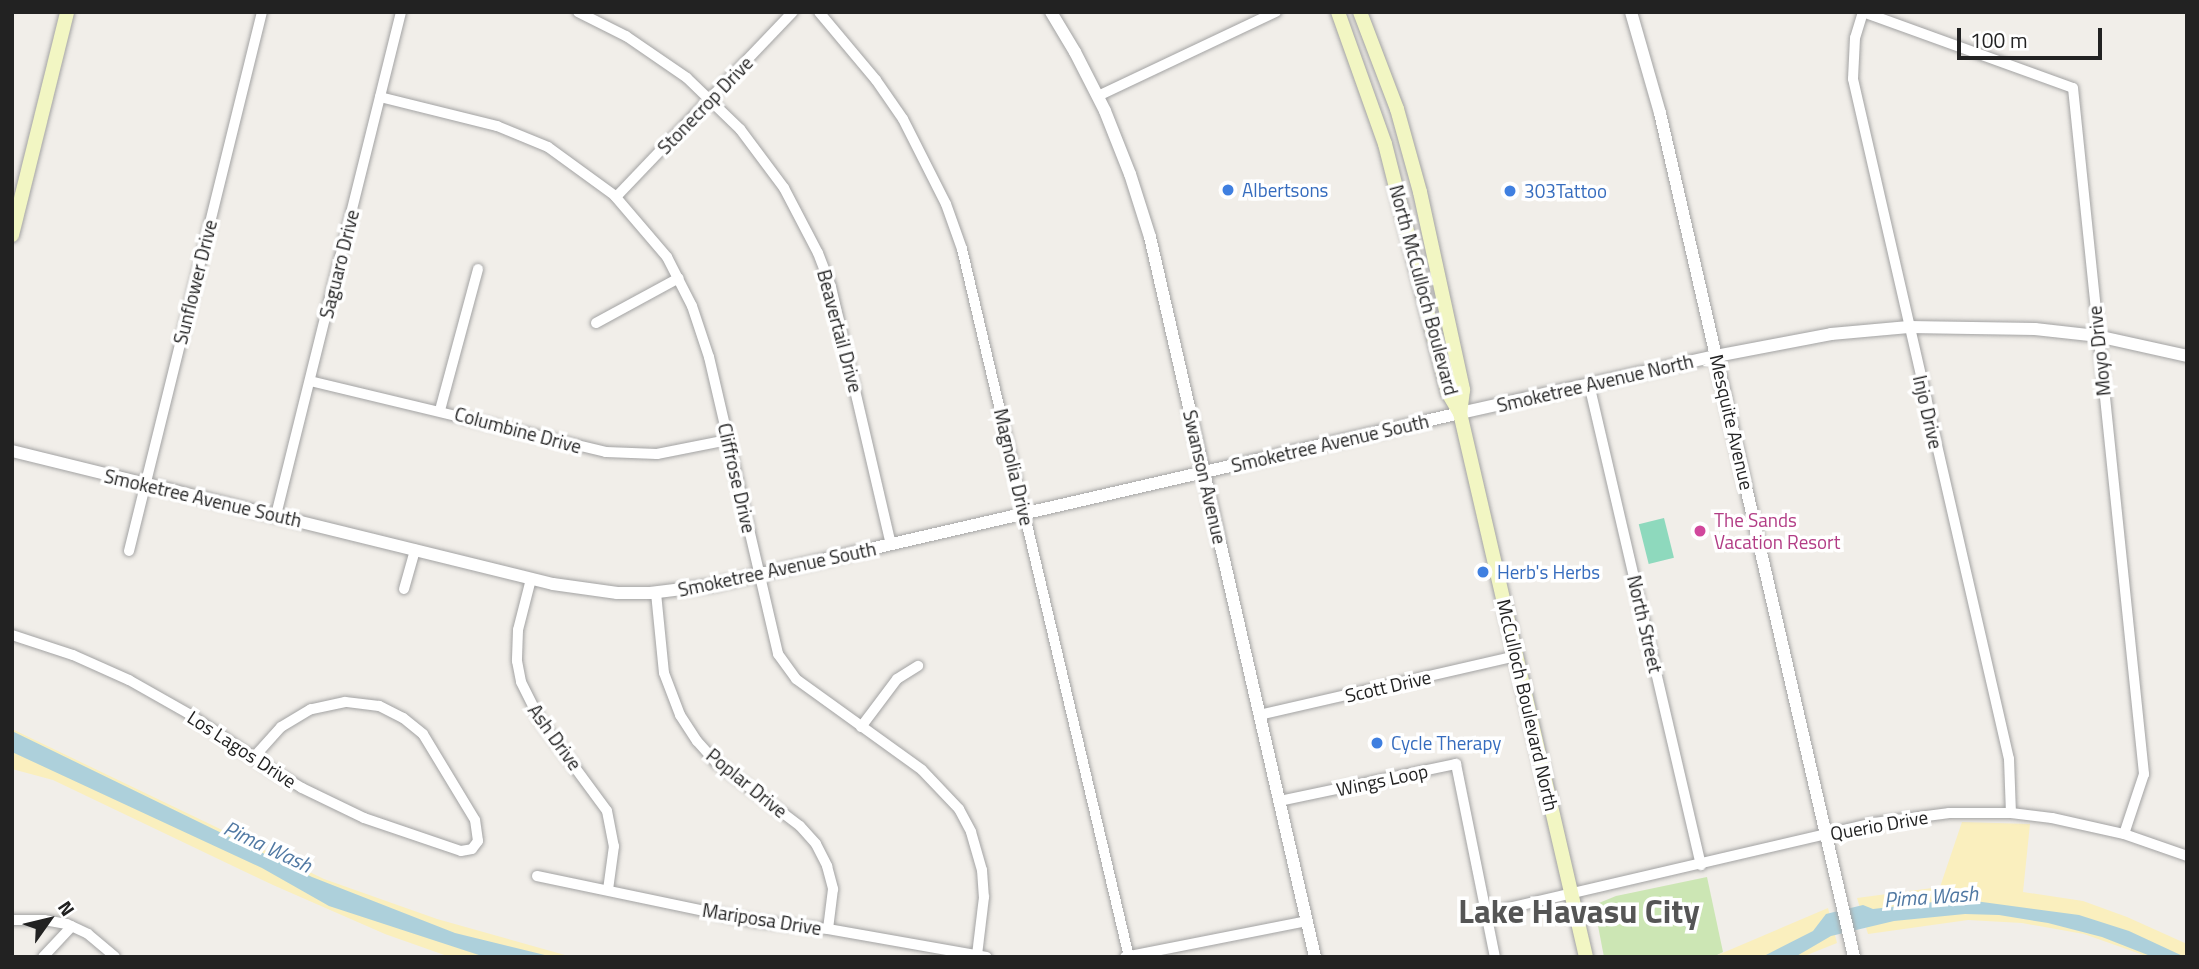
<!DOCTYPE html>
<html>
<head>
<meta charset="utf-8">
<style>
  body { margin:0 }
  #map { position:relative; width:2199px; height:969px; overflow:hidden; background:#f1eee9; font-family:"Titillium Web",sans-serif }
  div>[style] { position:absolute }
  .grass>* { inset:0; background:#cce6b4 }
  .sand>* { inset:0; background:#faefbe }
  .pitch>* { inset:0; background:#8ed9bd; transform-origin:0 0 }
  .water>* { inset:0; background:#add0db }
  .roads { filter:drop-shadow(0 0 2px #a3a3a3) drop-shadow(0 0 2px #a3a3a3) }
  .minor>* { height:10px; margin:-5px; padding:0 5px; transform-origin:5px; border-radius:5px; background:#fff }
  .tertiary>* { height:12px; margin:-6px; padding:0 6px; transform-origin:6px; border-radius:6px; background:#fff }
  .secondary>* { height:14px; margin:-7px; padding:0 7px; transform-origin:7px; border-radius:7px; background:#f2f6c3 }
  .dots>* { width:19px; height:19px; translate:-50% -50%; box-sizing:border-box; border:4px solid #fff; border-radius:50% }
  span { translate:-50% -50%; white-space:nowrap; text-align:center; line-height:1.15; -webkit-text-stroke:7px #fff; paint-order:stroke }
  .street-label { font-size:19px; color:#222 }
  .shop-label { font-size:19px; color:#366cbe }
  .left { translate:0 -50%; text-align:left }
  .hotel-label { font-size:19px; color:#b23c85 }
  .water-label { font-size:21px; color:#5179a3; font-style:italic }
  .town-label { font-size:33px; color:#555; font-weight:700 }
  .frame { position:absolute; inset:0; border:14px solid #222; pointer-events:none }
  .north { position:absolute; left:14px; top:885px; width:70px; height:70px; -webkit-text-stroke:5px #fff; paint-order:stroke; rotate:56deg; font-size:19px; font-weight:700; line-height:28px; text-align:center; color:#222 }
  .north::after { content:''; display:block; margin:auto; width:24px; height:32px; background:#222; clip-path:polygon(50% 0,100% 100%,50% 72%,0 100%) }
  .scale { position:absolute; left:1957px; top:28px; width:145px; height:32px; box-sizing:border-box; border:4px solid #222; border-top:0; padding-left:9px; font-size:21px; line-height:24px; white-space:nowrap; color:#222; -webkit-text-stroke:5px #fff; paint-order:stroke }
</style>
</head>
<body>
<div id="map">
  <div class="grass">
    <div style="clip-path:polygon(1707px 877px,1723px 952px,1713px 957px,1604px 957px,1594px 905px,1616px 896px)"></div>
  </div>
  <div class="sand">
    <div style="clip-path:polygon(12px 729px,324px 879px,437px 919px,572px 957px,450px 957px,385px 934px,273px 885px,53px 780px,12px 769px)"></div>
    <div style="clip-path:polygon(1962px 822px,2030px 824px,2023px 892px,2083px 901px,2127px 917px,2187px 944px,2187px 957px,2149px 957px,2084px 934px,2022px 923px,1968px 920px,1868px 934px,1857px 898px,1940px 887px)"></div>
    <div style="clip-path:polygon(1828px 908px,1837px 943px,1802px 957px,1713px 957px)"></div>
  </div>
  <div class="pitch">
    <div style="left:1664px;top:518px;width:41px;height:26px;rotate:76deg"></div>
  </div>
  <div class="water">
    <div style="clip-path:polygon(12px 731px,312px 877px,455px 933px,553px 957px,485px 957px,329px 906px,262px 868px,12px 752px)"></div>
    <div style="clip-path:polygon(1960px 899px,2079px 915px,2129px 931px,2185px 957px,2153px 957px,2102px 937px,2048px 923px,1999px 915px,1965px 914px,1894px 921px,1831px 936px,1795px 957px,1762px 957px,1813px 931px,1826px 914px,1863px 905px,1873px 909px)"></div>
  </div>
  <div class="roads">
    <div class="minor">
      <div style="left:578px;top:12px;width:54px;rotate:26.6deg"></div>
      <div style="left:626px;top:36px;width:74px;rotate:34.5deg"></div>
      <div style="left:687px;top:78px;width:74px;rotate:43.9deg"></div>
      <div style="left:740px;top:129px;width:74px;rotate:53.3deg"></div>
      <div style="left:784px;top:188px;width:73px;rotate:62.4deg"></div>
      <div style="left:818px;top:253px;width:36px;rotate:69deg"></div>
      <div style="left:831px;top:287px;width:264px;rotate:76.9deg"></div>
      <div style="left:819px;top:12px;width:89px;rotate:50deg"></div>
      <div style="left:876px;top:80px;width:47px;rotate:55.3deg"></div>
      <div style="left:903px;top:119px;width:95px;rotate:63.2deg"></div>
      <div style="left:946px;top:204px;width:48px;rotate:70.4deg"></div>
      <div style="left:962px;top:249px;width:727px;rotate:76.73deg"></div>
      <div style="left:1863px;top:12px;width:223px;rotate:19.9deg"></div>
      <div style="left:2073px;top:88px;width:690px;rotate:84.09deg"></div>
      <div style="left:2144px;top:774px;width:63px;rotate:108.4deg"></div>
      <div style="left:1863px;top:12px;width:27px;rotate:107deg"></div>
      <div style="left:1855px;top:38px;width:41px;rotate:92.8deg"></div>
      <div style="left:1853px;top:79px;width:698px;rotate:77.08deg"></div>
      <div style="left:2009px;top:759px;width:54px;rotate:87.9deg"></div>
      <div style="left:1098px;top:96px;width:197px;rotate:-25.3deg"></div>
      <div style="left:380px;top:97px;width:121px;rotate:13.9deg"></div>
      <div style="left:497px;top:126px;width:55px;rotate:22.4deg"></div>
      <div style="left:548px;top:147px;width:82px;rotate:36deg"></div>
      <div style="left:614px;top:195px;width:82px;rotate:49.5deg"></div>
      <div style="left:667px;top:257px;width:55px;rotate:63deg"></div>
      <div style="left:692px;top:306px;width:54px;rotate:71.6deg"></div>
      <div style="left:709px;top:357px;width:305px;rotate:76.9deg"></div>
      <div style="left:778px;top:654px;width:31px;rotate:54deg"></div>
      <div style="left:796px;top:679px;width:155px;rotate:35.8deg"></div>
      <div style="left:922px;top:770px;width:54px;rotate:46.5deg"></div>
      <div style="left:959px;top:809px;width:26px;rotate:62deg"></div>
      <div style="left:971px;top:832px;width:40px;rotate:74deg"></div>
      <div style="left:982px;top:870px;width:27px;rotate:86deg"></div>
      <div style="left:984px;top:897px;width:58px;rotate:96.9deg"></div>
      <div style="left:616px;top:197px;width:256px;rotate:-46.3deg"></div>
      <div style="left:596px;top:323px;width:94px;rotate:-28.5deg"></div>
      <div style="left:310px;top:381px;width:304px;rotate:13.5deg"></div>
      <div style="left:606px;top:452px;width:51px;rotate:2.2deg"></div>
      <div style="left:657px;top:454px;width:72px;rotate:-11.2deg"></div>
      <div style="left:1589px;top:384px;width:494px;rotate:76.9deg"></div>
      <div style="left:440px;top:410px;width:146px;rotate:-74.9deg"></div>
      <div style="left:276px;top:515px;width:518px;rotate:-76.04deg"></div>
      <div style="left:129px;top:551px;width:555px;rotate:-76.14deg"></div>
      <div style="left:531px;top:579px;width:53px;rotate:104.3deg"></div>
      <div style="left:518px;top:630px;width:31px;rotate:92deg"></div>
      <div style="left:517px;top:661px;width:21px;rotate:79deg"></div>
      <div style="left:521px;top:682px;width:42px;rotate:63.4deg"></div>
      <div style="left:540px;top:720px;width:113px;rotate:53.6deg"></div>
      <div style="left:607px;top:811px;width:36px;rotate:79deg"></div>
      <div style="left:614px;top:846px;width:44px;rotate:97.8deg"></div>
      <div style="left:404px;top:589px;width:41px;rotate:-74.2deg"></div>
      <div style="left:656px;top:593px;width:80px;rotate:84.3deg"></div>
      <div style="left:664px;top:673px;width:45px;rotate:69.1deg"></div>
      <div style="left:680px;top:715px;width:31px;rotate:57deg"></div>
      <div style="left:697px;top:741px;width:30px;rotate:48deg"></div>
      <div style="left:717px;top:763px;width:104px;rotate:37.2deg"></div>
      <div style="left:800px;top:826px;width:24px;rotate:48deg"></div>
      <div style="left:816px;top:844px;width:25px;rotate:63deg"></div>
      <div style="left:827px;top:866px;width:24px;rotate:75deg"></div>
      <div style="left:833px;top:889px;width:40px;rotate:97.1deg"></div>
      <div style="left:12px;top:635px;width:64px;rotate:18.2deg"></div>
      <div style="left:73px;top:655px;width:61px;rotate:24.1deg"></div>
      <div style="left:129px;top:680px;width:69px;rotate:29.5deg"></div>
      <div style="left:189px;top:714px;width:100px;rotate:34deg"></div>
      <div style="left:272px;top:770px;width:35px;rotate:31deg"></div>
      <div style="left:302px;top:788px;width:69px;rotate:25.8deg"></div>
      <div style="left:364px;top:818px;width:102px;rotate:18.8deg"></div>
      <div style="left:461px;top:851px;width:11px;rotate:-10deg"></div>
      <div style="left:472px;top:849px;width:10px;rotate:-53deg"></div>
      <div style="left:478px;top:841px;width:21px;rotate:-98deg"></div>
      <div style="left:475px;top:820px;width:100px;rotate:-121.2deg"></div>
      <div style="left:423px;top:734px;width:26px;rotate:-141deg"></div>
      <div style="left:403px;top:718px;width:27px;rotate:-153deg"></div>
      <div style="left:379px;top:706px;width:34px;rotate:-173deg"></div>
      <div style="left:345px;top:702px;width:35px;rotate:168deg"></div>
      <div style="left:311px;top:709px;width:35px;rotate:149deg"></div>
      <div style="left:281px;top:727px;width:40px;rotate:132deg"></div>
      <div style="left:1259px;top:715px;width:265px;rotate:-12.9deg"></div>
      <div style="left:861px;top:727px;width:60px;rotate:-53.1deg"></div>
      <div style="left:897px;top:679px;width:25px;rotate:-32deg"></div>
      <div style="left:1279px;top:801px;width:181px;rotate:-11.8deg"></div>
      <div style="left:1456px;top:764px;width:197px;rotate:78.6deg"></div>
      <div style="left:537px;top:876px;width:220px;rotate:11.8deg"></div>
      <div style="left:752px;top:921px;width:76px;rotate:6deg"></div>
      <div style="left:828px;top:929px;width:161px;rotate:10deg"></div>
      <div style="left:1487px;top:913px;width:397px;rotate:-13.1deg"></div>
      <div style="left:1874px;top:823px;width:76px;rotate:-7.6deg"></div>
      <div style="left:1949px;top:813px;width:62px"></div>
      <div style="left:2011px;top:813px;width:41px;rotate:7deg"></div>
      <div style="left:2052px;top:818px;width:74px;rotate:12.5deg"></div>
      <div style="left:2124px;top:834px;width:67px;rotate:19.2deg"></div>
      <div style="left:12px;top:920px;width:32px"></div>
      <div style="left:44px;top:920px;width:23px;rotate:10deg"></div>
      <div style="left:67px;top:924px;width:23px;rotate:25deg"></div>
      <div style="left:88px;top:934px;width:35px;rotate:40deg"></div>
      <div style="left:43px;top:957px;width:42px;rotate:-46.9deg"></div>
      <div style="left:1125px;top:957px;width:185px;rotate:-11.2deg"></div>
    </div>
    <div class="tertiary">
      <div style="left:1051px;top:12px;width:47px;rotate:59deg"></div>
      <div style="left:1075px;top:52px;width:66px;rotate:63deg"></div>
      <div style="left:1105px;top:111px;width:68px;rotate:68.4deg"></div>
      <div style="left:1130px;top:174px;width:66px;rotate:72.4deg"></div>
      <div style="left:1150px;top:237px;width:739px;rotate:77.09deg"></div>
      <div style="left:1631px;top:12px;width:105px;rotate:74deg"></div>
      <div style="left:1660px;top:113px;width:866px;rotate:77.05deg"></div>
      <div style="left:12px;top:451px;width:557px;rotate:13.81deg"></div>
      <div style="left:553px;top:584px;width:65px;rotate:8deg"></div>
      <div style="left:617px;top:593px;width:33px"></div>
      <div style="left:650px;top:593px;width:64px;rotate:-7.1deg"></div>
      <div style="left:714px;top:585px;width:766px;rotate:-12.98deg"></div>
      <div style="left:1460px;top:413px;width:262px;rotate:-12.6deg"></div>
      <div style="left:1716px;top:356px;width:117px;rotate:-10.8deg"></div>
      <div style="left:1831px;top:334px;width:78px;rotate:-5.1deg"></div>
      <div style="left:1909px;top:327px;width:126px;rotate:0.9deg"></div>
      <div style="left:2035px;top:329px;width:62px;rotate:6.4deg"></div>
      <div style="left:2097px;top:336px;width:92px;rotate:12.5deg"></div>
    </div>
    <div class="secondary">
      <div style="left:1338px;top:12px;width:140px;rotate:70.4deg"></div>
      <div style="left:1385px;top:144px;width:257px;rotate:75.8deg"></div>
      <div style="left:1448px;top:393px;width:23px;rotate:59deg"></div>
      <div style="left:1460px;top:413px;width:558px;rotate:76.96deg"></div>
      <div style="left:1360px;top:12px;width:104px;rotate:69.1deg"></div>
      <div style="left:1397px;top:109px;width:86px;rotate:74.5deg"></div>
      <div style="left:1420px;top:192px;width:203px;rotate:77.7deg"></div>
      <div style="left:1463px;top:390px;width:23px;rotate:97deg"></div>
      <div style="left:12px;top:235px;width:230px;rotate:-76.1deg"></div>
    </div>
  </div>
  <div class="dots">
    <div style="left:1228px;top:190px;background:#3f7fe0"></div>
    <div style="left:1510px;top:191px;background:#3f7fe0"></div>
    <div style="left:1700px;top:531px;background:#d1479c"></div>
    <div style="left:1483px;top:572px;background:#3f7fe0"></div>
    <div style="left:1377px;top:743px;background:#3f7fe0"></div>
  </div>
  <div class="street-label">
    <span style="left:705px;top:105px;rotate:-46deg">Stonecrop Drive</span>
    <span style="left:339px;top:264px;rotate:-76deg">Saguaro Drive</span>
    <span style="left:195px;top:282px;rotate:-76deg">Sunflower Drive</span>
    <span style="left:1424px;top:290px;rotate:75deg">North McCulloch Boulevard</span>
    <span style="left:840px;top:331px;rotate:75deg">Beavertail Drive</span>
    <span style="left:2099px;top:351px;rotate:-96deg">Moyo Drive</span>
    <span style="left:1595px;top:383px;rotate:-13deg">Smoketree Avenue North</span>
    <span style="left:1928px;top:412px;rotate:77deg">Injo Drive</span>
    <span style="left:1732px;top:422px;rotate:77deg">Mesquite Avenue</span>
    <span style="left:518px;top:430px;rotate:15deg">Columbine Drive</span>
    <span style="left:1330px;top:443px;rotate:-13deg">Smoketree Avenue South</span>
    <span style="left:1014px;top:467px;rotate:77deg">Magnolia Drive</span>
    <span style="left:1205px;top:477px;rotate:77deg">Swanson Avenue</span>
    <span style="left:737px;top:478px;rotate:77deg">Cliffrose Drive</span>
    <span style="left:203px;top:498px;rotate:13deg">Smoketree Avenue South</span>
    <span style="left:777px;top:569px;rotate:-12deg">Smoketree Avenue South</span>
    <span style="left:1645px;top:624px;rotate:77deg">North Street</span>
    <span style="left:1388px;top:686px;rotate:-13deg">Scott Drive</span>
    <span style="left:1528px;top:705px;rotate:77deg">McCulloch Boulevard North</span>
    <span style="left:555px;top:737px;rotate:54deg">Ash Drive</span>
    <span style="left:242px;top:749px;rotate:33deg">Los Lagos Drive</span>
    <span style="left:1382px;top:780px;rotate:-12deg">Wings Loop</span>
    <span style="left:747px;top:783px;rotate:39deg">Poplar Drive</span>
    <span style="left:1879px;top:825px;rotate:-10deg">Querio Drive</span>
    <span style="left:762px;top:919px;rotate:9deg">Mariposa Drive</span>
  </div>
  <div class="shop-label">
    <span class="left" style="left:1242px;top:190px">Albertsons</span>
    <span class="left" style="left:1524px;top:191px">303Tattoo</span>
    <span class="left" style="left:1497px;top:572px">Herb's Herbs</span>
    <span class="left" style="left:1391px;top:743px">Cycle Therapy</span>
  </div>
  <div class="hotel-label">
    <span class="left" style="left:1714px;top:531px">The Sands<br>Vacation Resort</span>
  </div>
  <div class="water-label">
    <span style="left:268px;top:846px;rotate:25deg">Pima Wash</span>
    <span style="left:1931px;top:896px;rotate:-4deg">Pima Wash</span>
  </div>
  <div class="town-label">
    <span style="left:1579px;top:912px">Lake Havasu City</span>
  </div>
  <div class="frame"></div>
  <div class="north">N</div>
  <div class="scale">100 m</div>
</div>
</body>
</html>
